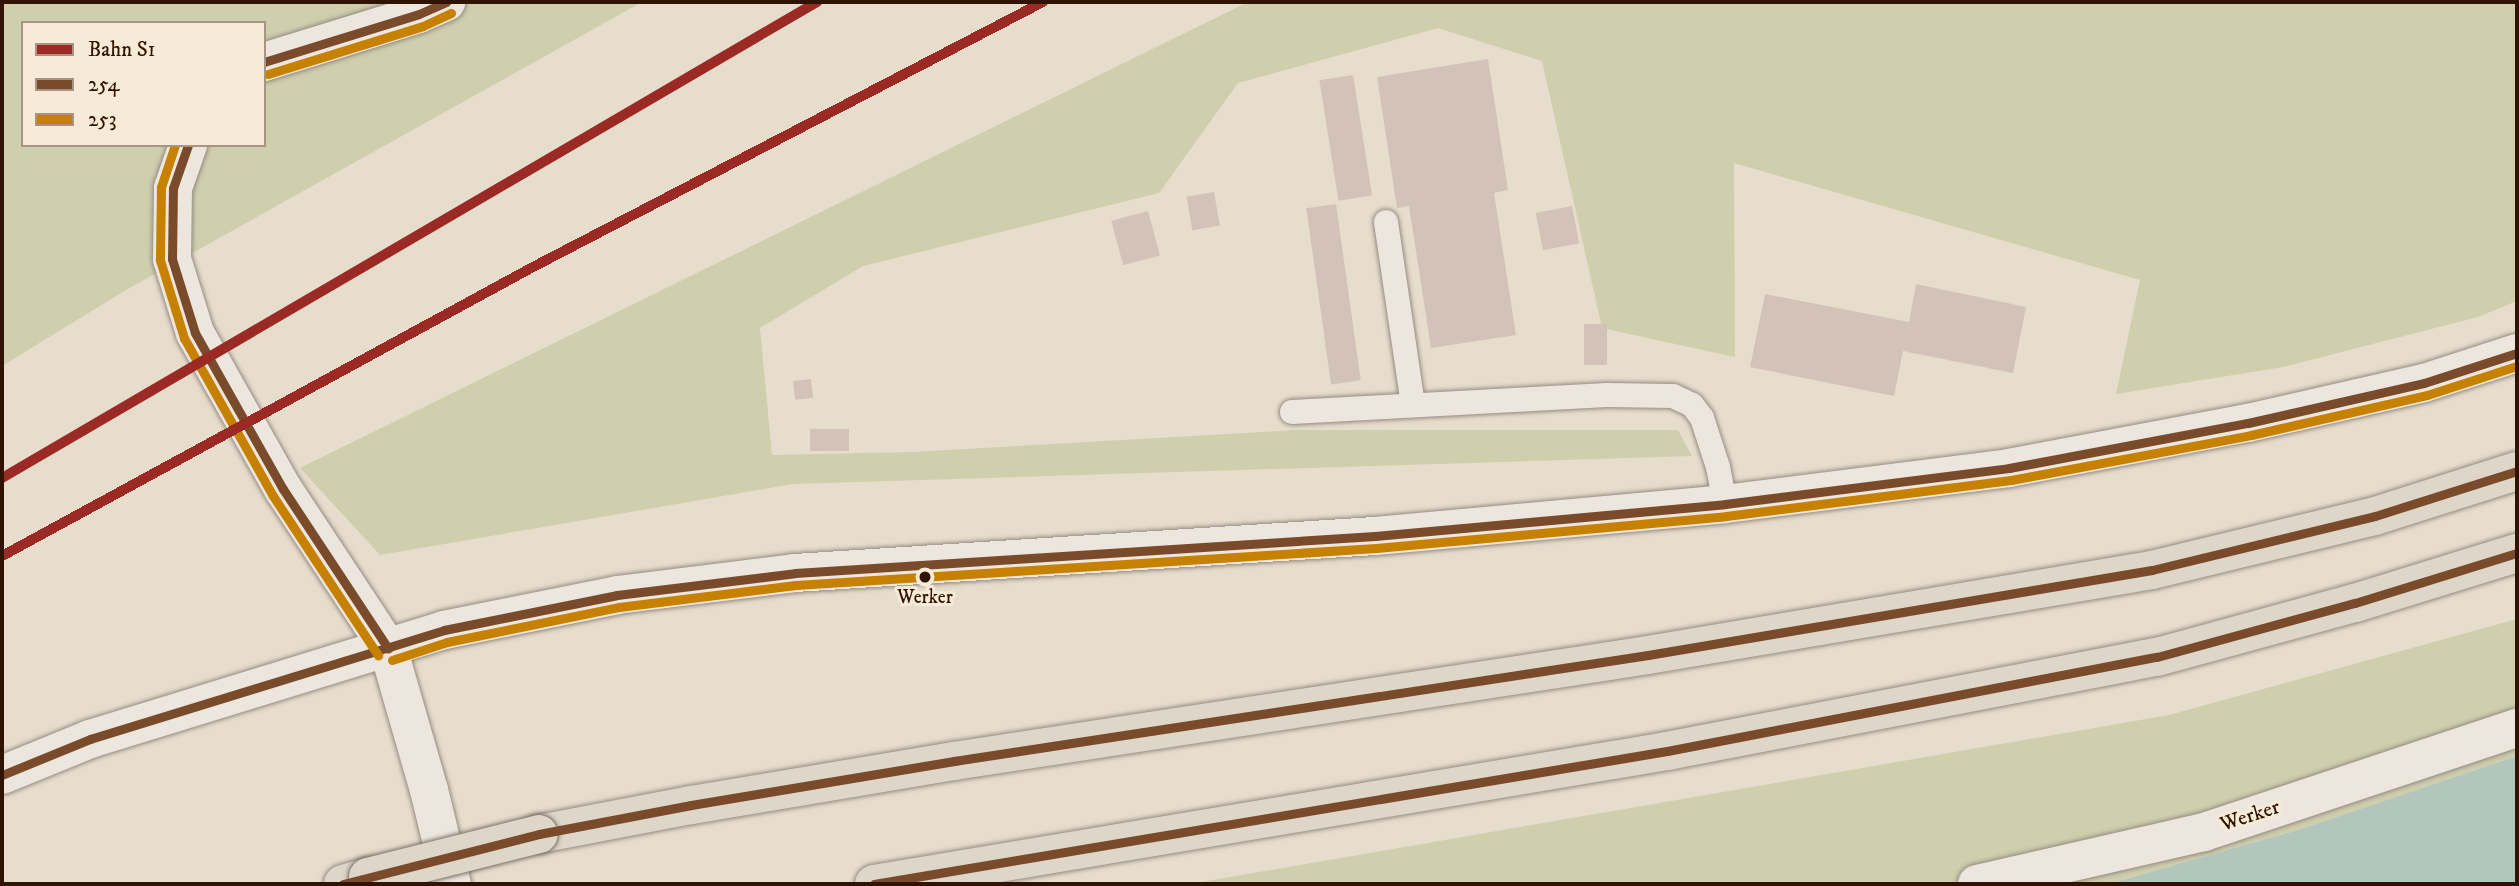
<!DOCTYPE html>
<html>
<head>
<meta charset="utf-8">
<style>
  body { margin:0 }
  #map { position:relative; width:2519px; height:886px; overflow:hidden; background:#e7ddcd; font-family:"IM FELL DW Pica",serif }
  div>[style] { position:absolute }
  .green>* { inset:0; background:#cfcead }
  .water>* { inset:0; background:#b2c6bc }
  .building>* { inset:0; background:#d3c2b8; transform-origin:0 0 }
  .roads { filter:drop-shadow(0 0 2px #958c81) drop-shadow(0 0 2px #958c81) }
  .service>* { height:24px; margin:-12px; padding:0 12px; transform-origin:12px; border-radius:12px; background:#ece6de }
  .minor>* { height:38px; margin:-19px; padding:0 19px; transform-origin:19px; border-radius:19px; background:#ece6de }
  .secondary>* { height:38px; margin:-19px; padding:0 19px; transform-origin:19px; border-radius:19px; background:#ece6de }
  .motorway>* { height:38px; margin:-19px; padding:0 19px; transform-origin:19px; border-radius:19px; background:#ded6c9 }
  .bridges { filter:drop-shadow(0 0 2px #7b7166) drop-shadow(0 0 2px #7b7166) }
  .motorway-bridge>* { height:38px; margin:-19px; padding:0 19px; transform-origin:19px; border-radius:19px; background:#ded6c9 }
  .bus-1>* { height:9px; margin:-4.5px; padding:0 4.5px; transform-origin:4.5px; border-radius:4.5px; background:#7a4b2a }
  .bus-2>* { height:9px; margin:-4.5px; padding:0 4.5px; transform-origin:4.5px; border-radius:4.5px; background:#c68101 }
  .rail-1>* { height:10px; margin:-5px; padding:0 5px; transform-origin:5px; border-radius:5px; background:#9a2a23 }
  .dots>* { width:19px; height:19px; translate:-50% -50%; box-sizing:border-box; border:4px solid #f7ead7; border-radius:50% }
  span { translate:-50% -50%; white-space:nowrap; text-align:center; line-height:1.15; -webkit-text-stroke:6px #f7ead7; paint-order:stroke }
  .bus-label { font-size:19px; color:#311303 }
  .street-label { font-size:21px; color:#311303 }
  .frame { position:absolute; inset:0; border:4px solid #311303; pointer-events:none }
  .legend { position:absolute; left:21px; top:21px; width:245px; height:126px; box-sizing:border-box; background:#f7ead7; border:2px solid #a89482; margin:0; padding:9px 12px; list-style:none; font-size:21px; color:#311303 }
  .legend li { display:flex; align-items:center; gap:14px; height:35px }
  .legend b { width:35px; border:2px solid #a89482 }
</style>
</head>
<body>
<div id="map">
  <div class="green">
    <div style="clip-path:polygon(evenodd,2px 2px,642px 2px,126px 290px,2px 366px,2px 2px,23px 23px,264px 23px,264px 145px,23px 145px,23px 23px)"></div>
    <div style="clip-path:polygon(1248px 2px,2517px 2px,2517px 301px,2478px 317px,2283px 367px,2116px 394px,2140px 280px,1734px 163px,1735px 357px,1602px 328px,1542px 61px,1438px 28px,1238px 83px,1159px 193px,863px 266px,760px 328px,772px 455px,913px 452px,1296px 430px,1678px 430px,1692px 456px,793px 484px,380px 555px,300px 468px)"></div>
    <div style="clip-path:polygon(2517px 619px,2517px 756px,2298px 830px,2109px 884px,1190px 884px,2169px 715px)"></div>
  </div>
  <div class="water">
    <div style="clip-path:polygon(2517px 756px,2517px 884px,2109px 884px,2298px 830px)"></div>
  </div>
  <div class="building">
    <div style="clip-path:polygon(1488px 59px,1508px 190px,1494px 193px,1516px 335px,1431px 348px,1409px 206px,1397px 208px,1377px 77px)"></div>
    <div style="left:1353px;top:75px;width:122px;height:34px;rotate:81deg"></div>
    <div style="left:1214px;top:192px;width:34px;height:28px;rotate:80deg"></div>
    <div style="left:1336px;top:204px;width:178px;height:30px;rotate:82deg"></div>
    <div style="left:1572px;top:206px;width:38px;height:37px;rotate:79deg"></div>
    <div style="left:1148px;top:211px;width:46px;height:38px;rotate:75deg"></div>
    <div style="clip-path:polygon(1916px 284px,2026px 307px,2013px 373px,1903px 351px,1894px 396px,1750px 367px,1765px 294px,1909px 322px)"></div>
    <div style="left:1584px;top:324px;width:23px;height:41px"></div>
    <div style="left:811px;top:379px;width:19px;height:18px;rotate:84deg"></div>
    <div style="left:810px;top:429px;width:39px;height:22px"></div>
  </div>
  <div class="roads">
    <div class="service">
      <div style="left:1386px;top:222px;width:185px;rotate:81.6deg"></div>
      <div style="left:1292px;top:412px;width:315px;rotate:-3.1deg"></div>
      <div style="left:1607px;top:395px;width:66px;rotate:0.9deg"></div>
      <div style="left:1673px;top:396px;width:21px;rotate:25deg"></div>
      <div style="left:1692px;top:405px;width:16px;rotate:52deg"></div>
      <div style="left:1702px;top:418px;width:52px;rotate:71.9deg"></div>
      <div style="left:1718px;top:467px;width:38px;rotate:79deg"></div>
    </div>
    <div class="minor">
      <div style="left:264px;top:62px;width:162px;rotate:-17.2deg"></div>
      <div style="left:419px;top:14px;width:30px;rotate:-24deg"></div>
      <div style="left:188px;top:145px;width:46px;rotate:109.2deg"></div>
      <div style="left:173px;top:188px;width:71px;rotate:90.8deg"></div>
      <div style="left:172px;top:259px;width:77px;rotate:72.7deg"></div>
      <div style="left:195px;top:333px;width:179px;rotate:60.6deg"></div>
      <div style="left:283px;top:489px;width:191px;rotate:56.6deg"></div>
      <div style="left:388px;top:648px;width:148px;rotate:73.9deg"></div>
      <div style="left:429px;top:790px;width:97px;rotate:76.3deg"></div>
      <div style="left:1977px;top:884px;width:233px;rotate:-12.9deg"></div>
      <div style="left:2204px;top:832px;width:330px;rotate:-18.4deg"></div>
    </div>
    <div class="secondary">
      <div style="left:2px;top:775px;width:95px;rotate:-22.2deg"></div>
      <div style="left:90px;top:739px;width:370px;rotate:-17.1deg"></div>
      <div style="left:444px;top:630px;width:177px;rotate:-11.4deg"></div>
      <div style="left:617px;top:595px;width:179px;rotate:-7deg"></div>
      <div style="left:795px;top:573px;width:581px;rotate:-3.65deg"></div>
      <div style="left:1375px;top:536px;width:351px;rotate:-5.2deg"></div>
      <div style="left:1725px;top:504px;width:286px;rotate:-7.2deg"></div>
      <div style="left:2009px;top:468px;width:243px;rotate:-10.7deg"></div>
      <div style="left:2248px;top:423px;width:180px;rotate:-12.8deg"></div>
      <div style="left:2424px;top:383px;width:98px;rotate:-17.9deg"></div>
    </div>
    <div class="motorway">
      <div style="left:539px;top:834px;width:155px;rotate:-10.8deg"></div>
      <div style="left:691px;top:805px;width:267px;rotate:-9.5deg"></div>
      <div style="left:954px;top:761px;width:702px;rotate:-8.68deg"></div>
      <div style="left:1648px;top:655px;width:511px;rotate:-9.57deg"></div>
      <div style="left:2152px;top:570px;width:229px;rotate:-13.6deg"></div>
      <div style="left:2375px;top:516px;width:149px;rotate:-17.6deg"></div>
      <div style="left:343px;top:884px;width:26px;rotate:-16deg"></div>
      <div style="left:874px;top:884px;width:804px;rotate:-9.52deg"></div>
      <div style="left:1667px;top:751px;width:499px;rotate:-10.9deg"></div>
      <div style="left:2157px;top:657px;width:205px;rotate:-15.3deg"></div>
      <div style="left:2355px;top:603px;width:170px;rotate:-17.2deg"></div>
    </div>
  </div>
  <div class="bridges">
    <div class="motorway-bridge">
      <div style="left:368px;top:877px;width:176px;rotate:-14.1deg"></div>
    </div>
  </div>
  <div class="bus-1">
    <div style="left:264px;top:62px;width:162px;rotate:-17.2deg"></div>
    <div style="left:419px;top:14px;width:30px;rotate:-24deg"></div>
    <div style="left:188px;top:145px;width:46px;rotate:109.2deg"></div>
    <div style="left:173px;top:188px;width:71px;rotate:90.8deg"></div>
    <div style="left:172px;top:259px;width:77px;rotate:72.7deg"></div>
    <div style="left:195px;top:333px;width:179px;rotate:60.6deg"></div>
    <div style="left:283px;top:489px;width:191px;rotate:56.6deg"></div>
    <div style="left:2px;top:775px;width:95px;rotate:-22.2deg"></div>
    <div style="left:90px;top:739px;width:370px;rotate:-17.1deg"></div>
    <div style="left:444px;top:630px;width:177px;rotate:-11.4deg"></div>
    <div style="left:617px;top:595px;width:179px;rotate:-7deg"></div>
    <div style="left:795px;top:573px;width:581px;rotate:-3.65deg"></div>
    <div style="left:1375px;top:536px;width:351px;rotate:-5.2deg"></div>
    <div style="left:1725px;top:504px;width:286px;rotate:-7.2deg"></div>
    <div style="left:2009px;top:468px;width:243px;rotate:-10.7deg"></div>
    <div style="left:2248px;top:423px;width:180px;rotate:-12.8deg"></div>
    <div style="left:2424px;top:383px;width:98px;rotate:-17.9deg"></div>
    <div style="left:343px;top:884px;width:202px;rotate:-14.3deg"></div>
    <div style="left:539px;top:834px;width:155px;rotate:-10.8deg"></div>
    <div style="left:691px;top:805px;width:267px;rotate:-9.5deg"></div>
    <div style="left:954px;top:761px;width:702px;rotate:-8.68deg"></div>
    <div style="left:1648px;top:655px;width:511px;rotate:-9.57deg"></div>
    <div style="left:2152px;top:570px;width:229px;rotate:-13.6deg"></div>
    <div style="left:2375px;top:516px;width:149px;rotate:-17.6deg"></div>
    <div style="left:874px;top:884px;width:804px;rotate:-9.52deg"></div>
    <div style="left:1667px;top:751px;width:499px;rotate:-10.9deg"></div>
    <div style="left:2157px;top:657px;width:205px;rotate:-15.3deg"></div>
    <div style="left:2355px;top:603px;width:170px;rotate:-17.2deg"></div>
  </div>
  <div class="bus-2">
    <div style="left:268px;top:74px;width:162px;rotate:-17.2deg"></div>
    <div style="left:423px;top:26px;width:31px;rotate:-25deg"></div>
    <div style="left:175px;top:145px;width:44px;rotate:108.4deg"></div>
    <div style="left:161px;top:187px;width:73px;rotate:90.8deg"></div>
    <div style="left:160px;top:260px;width:82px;rotate:72.9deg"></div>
    <div style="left:184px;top:338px;width:181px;rotate:60.6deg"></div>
    <div style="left:273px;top:496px;width:191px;rotate:56.6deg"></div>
    <div style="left:392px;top:660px;width:58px;rotate:-18.1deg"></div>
    <div style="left:447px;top:642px;width:176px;rotate:-11.5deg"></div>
    <div style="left:619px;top:607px;width:178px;rotate:-7.1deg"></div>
    <div style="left:796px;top:585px;width:581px;rotate:-3.65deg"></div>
    <div style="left:1376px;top:548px;width:351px;rotate:-5.2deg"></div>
    <div style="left:1726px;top:516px;width:287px;rotate:-7.2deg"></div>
    <div style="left:2011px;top:480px;width:244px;rotate:-10.6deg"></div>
    <div style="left:2251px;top:435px;width:180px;rotate:-12.8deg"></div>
    <div style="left:2427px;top:395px;width:95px;rotate:-17.9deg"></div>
  </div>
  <div class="rail-1">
    <div style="left:2px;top:478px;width:944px;rotate:-30.29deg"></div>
    <div style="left:2px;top:556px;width:605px;rotate:-28.56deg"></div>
    <div style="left:533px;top:267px;width:575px;rotate:-27.46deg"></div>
  </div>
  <div class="dots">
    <div style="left:925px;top:577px;background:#311303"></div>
  </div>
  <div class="bus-label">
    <span style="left:925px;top:598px">Werker</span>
  </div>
  <div class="street-label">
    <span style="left:2250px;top:816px;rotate:-18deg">Werker</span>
  </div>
  <div class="frame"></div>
  <ul class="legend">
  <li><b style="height:9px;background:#9a2a23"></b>Bahn S1</li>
  <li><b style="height:9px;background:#7a4b2a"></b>254</li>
  <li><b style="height:9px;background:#c68101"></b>253</li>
  </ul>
</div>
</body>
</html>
